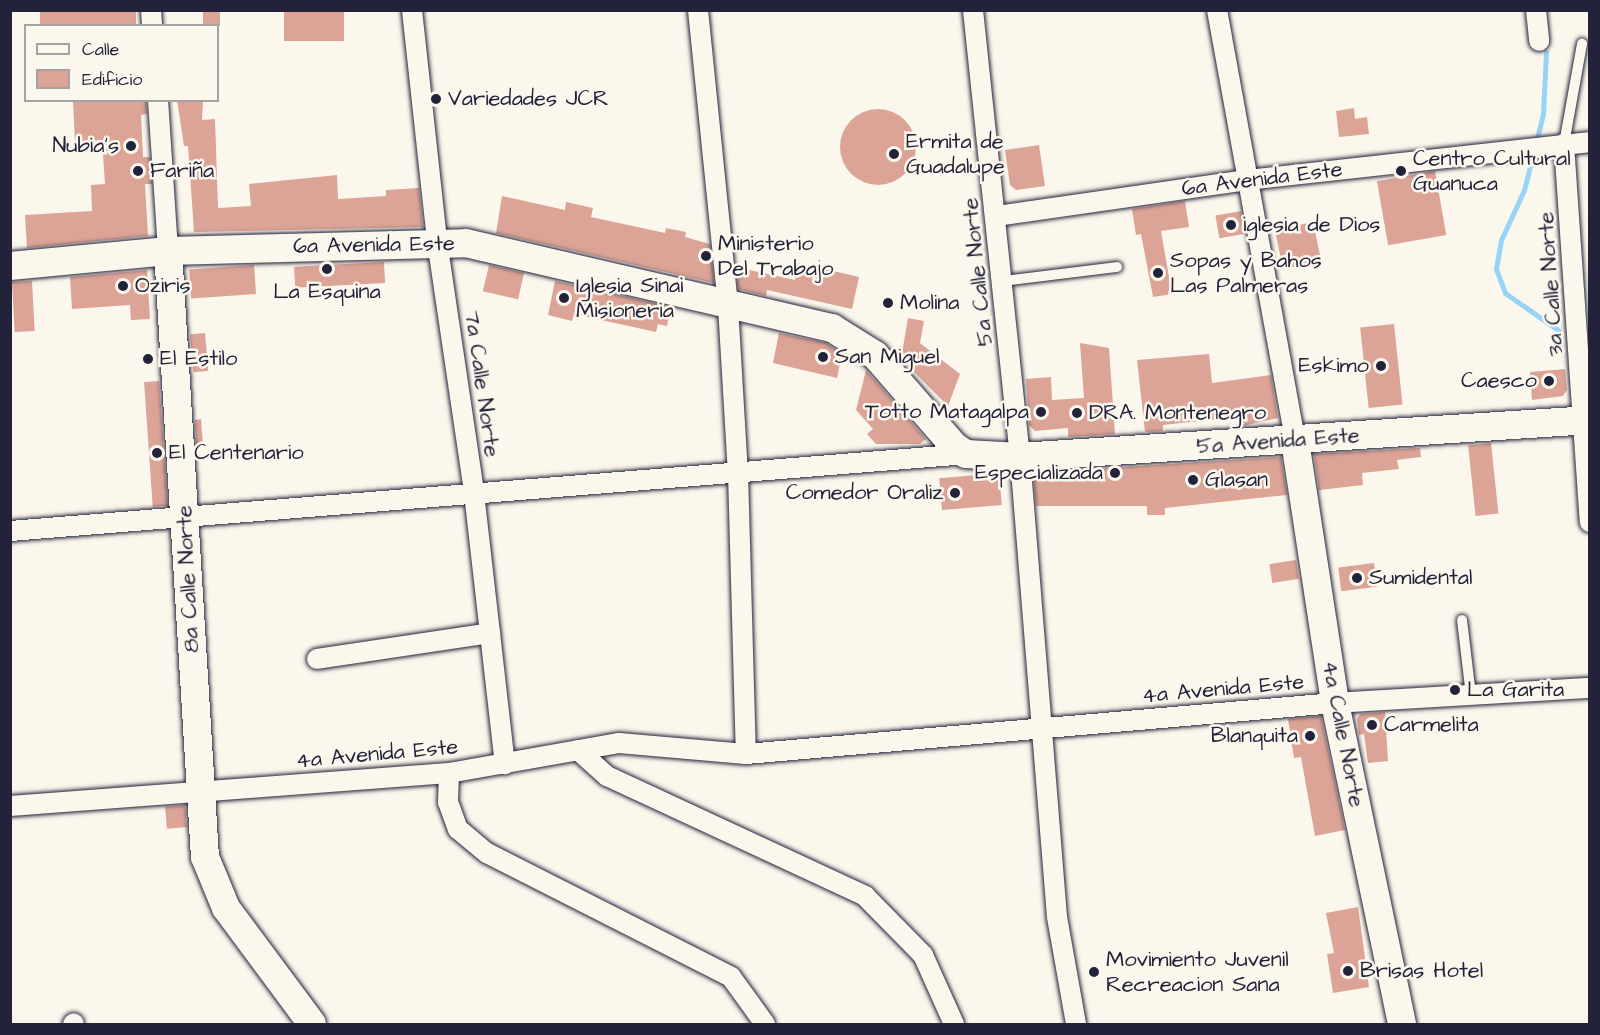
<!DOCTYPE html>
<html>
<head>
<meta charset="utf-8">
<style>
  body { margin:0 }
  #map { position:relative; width:1600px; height:1035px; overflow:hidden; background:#fbf7ec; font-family:"Architects Daughter",sans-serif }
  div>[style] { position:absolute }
  .stream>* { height:5px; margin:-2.5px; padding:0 2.5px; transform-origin:2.5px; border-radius:2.5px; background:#97d4f8 }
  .building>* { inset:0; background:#dca496; transform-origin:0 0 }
  .round { border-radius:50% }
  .roads { filter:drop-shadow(0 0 2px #22223b) drop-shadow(0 0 2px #22223b) }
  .lane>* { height:10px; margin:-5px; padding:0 5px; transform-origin:5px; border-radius:5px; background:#fbf7ec }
  .street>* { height:20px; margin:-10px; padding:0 10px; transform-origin:10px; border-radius:10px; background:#fbf7ec }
  .secondary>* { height:28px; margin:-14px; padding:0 14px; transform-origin:14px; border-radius:14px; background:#fbf7ec }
  .dots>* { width:16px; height:16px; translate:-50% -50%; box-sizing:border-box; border:3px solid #fbf7ec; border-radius:50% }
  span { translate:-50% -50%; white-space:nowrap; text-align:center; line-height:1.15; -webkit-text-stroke:5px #fbf7ec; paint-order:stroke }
  .poi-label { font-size:22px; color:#22223b }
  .left { translate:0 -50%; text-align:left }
  .right { translate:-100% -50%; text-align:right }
  .street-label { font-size:22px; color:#22223b }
  .frame { position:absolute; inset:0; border:12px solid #22223b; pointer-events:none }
  .legend { position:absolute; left:24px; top:24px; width:195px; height:78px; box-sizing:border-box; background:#fbf7ec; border:2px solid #a4a2a5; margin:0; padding:8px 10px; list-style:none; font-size:18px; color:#22223b }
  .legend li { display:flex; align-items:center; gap:12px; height:30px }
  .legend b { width:30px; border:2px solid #a4a2a5 }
</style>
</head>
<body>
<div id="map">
  <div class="stream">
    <div style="left:1546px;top:52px;width:62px;rotate:92.8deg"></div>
    <div style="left:1543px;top:114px;width:78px;rotate:104deg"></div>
    <div style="left:1524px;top:190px;width:55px;rotate:114.7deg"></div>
    <div style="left:1501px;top:240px;width:29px;rotate:100deg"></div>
    <div style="left:1496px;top:269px;width:26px;rotate:69deg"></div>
    <div style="left:1505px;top:293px;width:65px;rotate:34.9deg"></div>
  </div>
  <div class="building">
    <div style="left:40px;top:10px;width:96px;height:16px"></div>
    <div style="left:203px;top:10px;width:17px;height:16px"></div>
    <div style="left:284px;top:10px;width:60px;height:31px"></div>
    <div style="clip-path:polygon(73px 100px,146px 100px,147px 114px,141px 115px,143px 157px,150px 157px,152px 184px,145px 184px,148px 236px,27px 248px,25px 215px,92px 211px,91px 185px,105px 184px,102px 140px,75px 142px)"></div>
    <div style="clip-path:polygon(177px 100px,203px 100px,202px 120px,215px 119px,218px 208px,251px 206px,249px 184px,337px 175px,338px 199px,386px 196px,386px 190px,419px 188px,423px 227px,194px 232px,188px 146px,184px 146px)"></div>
    <div style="clip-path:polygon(1354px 108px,1355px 119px,1367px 117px,1369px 134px,1339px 137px,1336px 111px)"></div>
    <div class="round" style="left:840px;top:109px;width:76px;height:76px"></div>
    <div style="clip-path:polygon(1039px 145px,1045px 186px,1016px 190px,1010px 185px,1005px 150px)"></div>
    <div style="left:1435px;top:171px;width:65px;height:59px;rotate:80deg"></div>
    <div style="clip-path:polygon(502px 196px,565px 210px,566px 202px,593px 208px,591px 217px,665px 233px,666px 228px,686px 232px,685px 237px,710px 244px,714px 283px,496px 233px)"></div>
    <div style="clip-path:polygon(1185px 201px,1189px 227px,1161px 231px,1172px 294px,1153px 297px,1141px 234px,1136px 235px,1132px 209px)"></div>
    <div style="left:1241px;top:211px;width:23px;height:26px;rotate:80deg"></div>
    <div style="left:1313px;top:222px;width:40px;height:39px;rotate:78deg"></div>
    <div style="left:384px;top:262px;width:21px;height:90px;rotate:87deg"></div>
    <div style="clip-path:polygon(799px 263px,859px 277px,852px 309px,767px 290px,766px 296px,738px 289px,736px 267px,795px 280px)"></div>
    <div style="left:254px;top:265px;width:29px;height:65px;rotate:86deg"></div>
    <div style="left:489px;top:265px;width:36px;height:27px;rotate:13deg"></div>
    <div style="clip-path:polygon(147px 270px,150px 319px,131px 320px,130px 305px,72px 309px,70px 277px)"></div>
    <div style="left:32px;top:281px;width:50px;height:20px;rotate:87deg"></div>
    <div style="clip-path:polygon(555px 281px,671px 307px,667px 326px,658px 324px,656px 332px,574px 314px,572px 321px,548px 315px)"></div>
    <div style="clip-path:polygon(908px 318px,924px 321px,920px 343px,960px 374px,948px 406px,901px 359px)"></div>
    <div style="left:1394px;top:324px;width:81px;height:34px;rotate:84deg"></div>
    <div style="left:205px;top:333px;width:38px;height:15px;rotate:85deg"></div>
    <div style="clip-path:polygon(779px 333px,826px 343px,842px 354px,837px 378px,773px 363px)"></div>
    <div style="clip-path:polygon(1080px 343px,1109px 348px,1115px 434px,1068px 437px,1068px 428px,1035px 431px,1029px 425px,1026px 379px,1051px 377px,1052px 400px,1084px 398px)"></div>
    <div style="clip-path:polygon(1209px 354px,1212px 383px,1271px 375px,1278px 418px,1243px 426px,1241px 417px,1199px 421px,1163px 425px,1163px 431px,1145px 432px,1137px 360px)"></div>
    <div style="clip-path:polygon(1565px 369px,1567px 390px,1563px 396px,1532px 400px,1530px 372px)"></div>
    <div style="clip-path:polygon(866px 370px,926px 439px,920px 444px,876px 444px,867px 434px,873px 429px,856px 410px)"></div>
    <div style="left:159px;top:381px;width:125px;height:15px;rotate:86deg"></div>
    <div style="clip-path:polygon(201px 419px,203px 446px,196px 446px,195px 420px)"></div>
    <div style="left:1491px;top:443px;width:71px;height:23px;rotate:84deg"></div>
    <div style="clip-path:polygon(1420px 448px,1421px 457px,1397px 460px,1399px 469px,1362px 473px,1363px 485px,1319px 490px,1314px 454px)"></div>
    <div style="clip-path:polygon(1281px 457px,1287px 495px,1165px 508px,1165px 515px,1147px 515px,1147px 506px,1036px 506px,1033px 473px)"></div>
    <div style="left:999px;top:473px;width:32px;height:60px;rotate:85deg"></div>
    <div style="left:1296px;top:560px;width:19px;height:27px;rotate:81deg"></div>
    <div style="left:1374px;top:563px;width:24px;height:36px;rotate:83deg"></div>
    <div style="clip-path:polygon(1385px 712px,1388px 761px,1368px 763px,1364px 734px,1359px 735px,1357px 719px,1360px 714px)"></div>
    <div style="clip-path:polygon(1321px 716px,1345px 830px,1315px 836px,1301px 757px,1294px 758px,1288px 719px)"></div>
    <div style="left:185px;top:805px;width:22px;height:20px;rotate:85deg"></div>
    <div style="clip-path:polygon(1358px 907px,1369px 987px,1333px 993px,1327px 954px,1334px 953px,1326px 913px)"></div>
  </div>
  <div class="roads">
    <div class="lane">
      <div style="left:1564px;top:144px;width:102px;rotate:-79.8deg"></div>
      <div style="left:1003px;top:281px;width:115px;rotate:-7deg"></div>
      <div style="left:1462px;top:620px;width:76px;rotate:83.2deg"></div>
    </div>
    <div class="street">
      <div style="left:151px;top:10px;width:16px;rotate:86deg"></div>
      <div style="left:412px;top:10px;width:232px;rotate:83.8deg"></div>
      <div style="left:437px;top:241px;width:255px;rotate:81.6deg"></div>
      <div style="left:474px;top:493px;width:273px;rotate:83.5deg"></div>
      <div style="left:698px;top:10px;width:298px;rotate:84.2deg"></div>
      <div style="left:728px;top:306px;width:167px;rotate:86.6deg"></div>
      <div style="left:738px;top:473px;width:281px;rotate:88.4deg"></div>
      <div style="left:973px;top:10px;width:449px;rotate:84deg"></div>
      <div style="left:1020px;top:457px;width:461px;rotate:85.4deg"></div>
      <div style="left:1057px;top:917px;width:109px;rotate:79.9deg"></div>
      <div style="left:1217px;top:10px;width:438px;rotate:79.7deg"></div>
      <div style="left:1536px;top:10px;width:31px;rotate:84deg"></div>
      <div style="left:158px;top:100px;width:151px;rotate:86.2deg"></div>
      <div style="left:1564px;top:144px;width:379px;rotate:86.1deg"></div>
      <div style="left:997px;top:216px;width:253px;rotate:-8.2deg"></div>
      <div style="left:1247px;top:180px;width:345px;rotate:-6.3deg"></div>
      <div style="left:10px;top:531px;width:959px;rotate:-4.6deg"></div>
      <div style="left:317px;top:659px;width:175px;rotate:-8.5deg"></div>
      <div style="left:578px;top:750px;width:39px;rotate:42deg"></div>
      <div style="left:607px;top:776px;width:285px;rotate:24.9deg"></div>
      <div style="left:865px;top:896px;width:83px;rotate:45.5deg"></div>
      <div style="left:923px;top:955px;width:76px;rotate:65.8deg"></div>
      <div style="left:449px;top:773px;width:29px;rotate:92deg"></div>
      <div style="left:448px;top:802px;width:29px;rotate:70deg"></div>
      <div style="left:458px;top:829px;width:38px;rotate:40deg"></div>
      <div style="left:487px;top:853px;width:274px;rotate:26.9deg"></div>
      <div style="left:731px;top:977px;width:58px;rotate:54.1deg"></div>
      <div style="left:10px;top:806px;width:440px;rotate:-4.3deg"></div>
      <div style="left:449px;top:773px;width:173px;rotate:-10deg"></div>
      <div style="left:619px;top:743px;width:127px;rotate:5deg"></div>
      <div style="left:746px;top:754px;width:591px;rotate:-4.95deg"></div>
      <div style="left:1335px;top:703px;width:255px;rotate:-3.4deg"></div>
      <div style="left:73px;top:1024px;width:1px;rotate:-45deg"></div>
    </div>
    <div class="secondary">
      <div style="left:168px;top:251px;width:607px;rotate:86.51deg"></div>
      <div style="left:205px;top:857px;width:55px;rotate:67.6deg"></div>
      <div style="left:226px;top:908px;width:144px;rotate:53.4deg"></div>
      <div style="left:10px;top:266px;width:159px;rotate:-5.4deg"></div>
      <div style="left:168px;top:251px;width:298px;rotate:-1.5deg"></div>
      <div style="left:466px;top:243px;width:376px;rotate:13.1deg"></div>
      <div style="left:832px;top:328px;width:51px;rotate:32.1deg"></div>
      <div style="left:875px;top:355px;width:121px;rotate:49deg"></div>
      <div style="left:954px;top:446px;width:14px;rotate:34deg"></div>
      <div style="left:966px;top:454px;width:54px;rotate:3.2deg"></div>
      <div style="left:1020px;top:457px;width:571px;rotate:-3.71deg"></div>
      <div style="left:1295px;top:441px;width:265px;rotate:81.3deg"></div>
      <div style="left:1335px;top:703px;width:328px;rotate:78.2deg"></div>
    </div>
  </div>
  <div class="dots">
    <div style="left:436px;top:99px;background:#22223b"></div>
    <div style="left:131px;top:146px;background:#22223b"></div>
    <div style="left:894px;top:154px;background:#22223b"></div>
    <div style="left:138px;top:171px;background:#22223b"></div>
    <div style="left:1401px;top:171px;background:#22223b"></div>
    <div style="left:1231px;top:225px;background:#22223b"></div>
    <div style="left:706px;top:256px;background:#22223b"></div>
    <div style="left:327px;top:269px;background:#22223b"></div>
    <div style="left:1158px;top:273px;background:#22223b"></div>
    <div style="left:123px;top:286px;background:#22223b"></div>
    <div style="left:564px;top:298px;background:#22223b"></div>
    <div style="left:888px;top:303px;background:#22223b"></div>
    <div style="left:823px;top:357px;background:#22223b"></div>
    <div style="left:148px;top:359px;background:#22223b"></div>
    <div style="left:1381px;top:366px;background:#22223b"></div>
    <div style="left:1549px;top:381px;background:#22223b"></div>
    <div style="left:1041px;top:412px;background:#22223b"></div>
    <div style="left:1077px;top:413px;background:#22223b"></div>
    <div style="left:157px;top:453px;background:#22223b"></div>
    <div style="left:1115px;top:473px;background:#22223b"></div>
    <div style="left:1193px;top:480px;background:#22223b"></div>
    <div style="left:955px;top:493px;background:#22223b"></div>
    <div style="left:1357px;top:578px;background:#22223b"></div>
    <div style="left:1455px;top:690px;background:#22223b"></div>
    <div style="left:1372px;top:725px;background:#22223b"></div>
    <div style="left:1310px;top:736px;background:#22223b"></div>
    <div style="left:1348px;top:971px;background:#22223b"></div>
    <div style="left:1094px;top:972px;background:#22223b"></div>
  </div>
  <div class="poi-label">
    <span class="left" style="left:448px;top:99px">Variedades JCR</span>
    <span class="left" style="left:906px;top:154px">Ermita de<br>Guadalupe</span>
    <span class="right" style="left:119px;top:146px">Nubia's</span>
    <span class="left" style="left:1413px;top:171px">Centro Cultural<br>Guanuca</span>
    <span class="left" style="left:150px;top:171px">Fariña</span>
    <span class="left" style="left:1243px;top:225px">iglesia de Dios</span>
    <span class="left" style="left:718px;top:256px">Ministerio<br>Del Trabajo</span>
    <span class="left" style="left:1170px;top:273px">Sopas y Bahos<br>Las Palmeras</span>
    <span class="left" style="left:576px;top:298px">Iglesia Sinai<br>Misioneria</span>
    <span class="left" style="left:135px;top:286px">Oziris</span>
    <span style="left:327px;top:292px">La Esquina</span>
    <span class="left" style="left:900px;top:303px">Molina</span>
    <span class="left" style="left:835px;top:357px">San Miguel</span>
    <span class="left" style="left:160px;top:359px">El Estilo</span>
    <span class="right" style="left:1369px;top:366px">Eskimo</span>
    <span class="right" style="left:1537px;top:381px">Caesco</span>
    <span class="right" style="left:1029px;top:412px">Totto Matagalpa</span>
    <span class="left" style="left:1089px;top:413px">DRA. Montenegro</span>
    <span class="left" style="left:169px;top:453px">El Centenario</span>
    <span class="right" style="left:1103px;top:473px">Especializada</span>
    <span class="left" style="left:1205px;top:480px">Glasan</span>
    <span class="right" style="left:943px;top:493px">Comedor Oraliz</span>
    <span class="left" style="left:1369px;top:578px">Sumidental</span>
    <span class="left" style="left:1467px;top:690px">La Garita</span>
    <span class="left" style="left:1384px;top:725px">Carmelita</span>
    <span class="right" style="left:1298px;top:736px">Blanquita</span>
    <span class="left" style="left:1106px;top:972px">Movimiento Juvenil<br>Recreacion Sana</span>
    <span class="left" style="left:1360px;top:971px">Brisas Hotel</span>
  </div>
  <div class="street-label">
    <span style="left:1262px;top:179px;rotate:-7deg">6a Avenida Este</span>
    <span style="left:374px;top:245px;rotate:-1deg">6a Avenida Este</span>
    <span style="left:978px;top:272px;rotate:-96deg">5a Calle Norte</span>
    <span style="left:1551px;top:284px;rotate:-94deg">3a Calle Norte</span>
    <span style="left:482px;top:384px;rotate:82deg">7a Calle Norte</span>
    <span style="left:1278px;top:441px;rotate:-4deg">5a Avenida Este</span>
    <span style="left:188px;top:579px;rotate:-93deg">8a Calle Norte</span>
    <span style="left:1223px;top:689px;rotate:-5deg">4a Avenida Este</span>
    <span style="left:1343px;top:734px;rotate:79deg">4a Calle Norte</span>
    <span style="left:377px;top:754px;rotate:-5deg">4a Avenida Este</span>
  </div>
  <div class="frame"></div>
  <ul class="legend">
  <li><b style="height:8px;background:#fbf7ec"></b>Calle</li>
  <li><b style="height:16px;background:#dca496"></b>Edificio</li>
  </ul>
</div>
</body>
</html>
